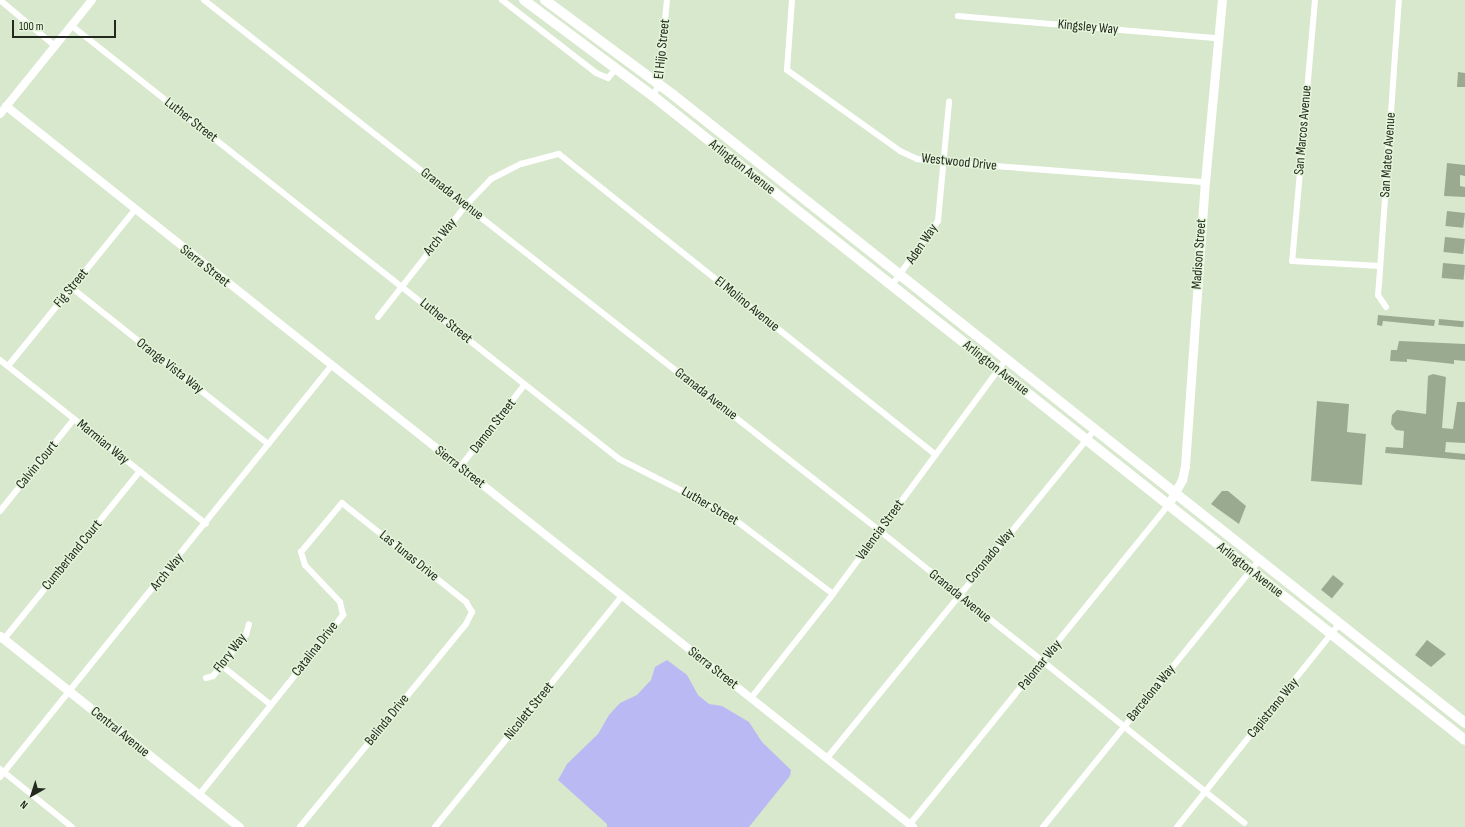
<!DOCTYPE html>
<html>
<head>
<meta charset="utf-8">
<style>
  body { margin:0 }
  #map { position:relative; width:1465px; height:827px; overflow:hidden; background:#d7e8cd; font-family:"Sofia Sans Condensed",sans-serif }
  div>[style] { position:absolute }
  .green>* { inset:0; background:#bab9f4 }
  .building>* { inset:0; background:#9aaa90; transform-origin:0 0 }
  .minor>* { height:6px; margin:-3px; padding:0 3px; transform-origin:3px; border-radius:3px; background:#fff }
  .tertiary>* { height:8px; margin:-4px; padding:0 4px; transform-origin:4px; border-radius:4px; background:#fff }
  .secondary>* { height:9px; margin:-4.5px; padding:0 4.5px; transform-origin:4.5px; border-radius:4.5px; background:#fff }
  .primary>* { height:10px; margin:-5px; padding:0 5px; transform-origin:5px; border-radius:5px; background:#fff }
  span { translate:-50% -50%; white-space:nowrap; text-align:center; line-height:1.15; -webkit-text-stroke:3px #e4f5da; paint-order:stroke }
  .street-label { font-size:14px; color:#23291f }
  .north { position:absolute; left:12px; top:775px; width:40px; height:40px; -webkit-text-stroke:3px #e4f5da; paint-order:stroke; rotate:219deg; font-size:11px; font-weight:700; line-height:16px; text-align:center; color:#23291f }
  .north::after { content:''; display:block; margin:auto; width:14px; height:18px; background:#23291f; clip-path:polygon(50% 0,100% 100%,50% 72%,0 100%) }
  .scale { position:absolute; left:12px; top:20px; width:104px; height:18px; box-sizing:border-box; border:2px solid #23291f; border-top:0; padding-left:5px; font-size:12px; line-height:14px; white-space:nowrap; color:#23291f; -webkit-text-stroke:3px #e4f5da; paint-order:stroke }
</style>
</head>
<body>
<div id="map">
  <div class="green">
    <div style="clip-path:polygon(667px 660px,687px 675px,698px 695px,709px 704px,722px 706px,749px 722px,762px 742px,791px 770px,790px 776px,749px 827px,607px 827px,607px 824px,558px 780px,567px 764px,598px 734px,609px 715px,620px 703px,637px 695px,651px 680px,655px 667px)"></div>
  </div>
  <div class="building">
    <div style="clip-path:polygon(1458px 72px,1465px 73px,1465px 87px,1457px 87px)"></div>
    <div style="clip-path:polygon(1447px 163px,1465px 165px,1465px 176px,1460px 175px,1460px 186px,1465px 187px,1465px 197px,1444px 196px)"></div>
    <div style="left:1447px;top:211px;width:18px;height:15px;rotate:6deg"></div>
    <div style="left:1445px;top:237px;width:20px;height:15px;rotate:6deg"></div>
    <div style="left:1443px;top:263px;width:22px;height:15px;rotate:5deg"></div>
    <div style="clip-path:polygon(1378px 315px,1435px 320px,1434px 326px,1383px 321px,1382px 326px,1377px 325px)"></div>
    <div style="left:1439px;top:319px;width:25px;height:6px;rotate:5deg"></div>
    <div style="clip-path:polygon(1399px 341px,1465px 344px,1465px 361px,1454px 360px,1454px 364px,1407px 359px,1407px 362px,1390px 361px,1391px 350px,1397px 350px)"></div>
    <div style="clip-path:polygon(1433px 374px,1446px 377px,1442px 428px,1453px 429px,1457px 402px,1465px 402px,1465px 443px,1446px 442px,1445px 452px,1465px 454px,1465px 460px,1385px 453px,1386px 447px,1403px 448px,1404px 431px,1396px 430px,1391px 424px,1392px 415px,1397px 410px,1426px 414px,1428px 376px)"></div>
    <div style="clip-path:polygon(1317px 401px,1349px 404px,1347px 432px,1366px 434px,1362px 485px,1311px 481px)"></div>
    <div style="clip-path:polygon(1222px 491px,1228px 491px,1246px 506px,1239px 524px,1211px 504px)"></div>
    <div style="left:1333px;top:575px;width:14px;height:19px;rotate:39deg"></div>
    <div style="clip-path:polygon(1427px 640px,1446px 654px,1431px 667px,1415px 655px)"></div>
  </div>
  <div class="minor">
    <div style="left:0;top:0;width:72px;rotate:39.9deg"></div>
    <div style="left:204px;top:0;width:860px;rotate:38.15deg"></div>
    <div style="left:880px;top:531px;width:467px;rotate:38.7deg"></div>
    <div style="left:502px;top:0;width:119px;rotate:37.8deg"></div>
    <div style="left:596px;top:73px;width:13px;rotate:23deg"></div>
    <div style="left:608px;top:78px;width:11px;rotate:-49deg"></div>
    <div style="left:792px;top:0;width:70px;rotate:94.1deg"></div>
    <div style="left:787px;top:70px;width:139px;rotate:35.6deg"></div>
    <div style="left:900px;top:151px;width:19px;rotate:25deg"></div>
    <div style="left:917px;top:159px;width:26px;rotate:7deg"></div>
    <div style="left:943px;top:162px;width:263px;rotate:4.4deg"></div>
    <div style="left:1315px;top:0;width:262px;rotate:95deg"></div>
    <div style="left:1292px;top:261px;width:88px;rotate:3.3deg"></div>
    <div style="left:958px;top:16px;width:260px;rotate:4.9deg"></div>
    <div style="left:72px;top:26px;width:698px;rotate:38.36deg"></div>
    <div style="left:619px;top:459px;width:120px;rotate:26.8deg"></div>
    <div style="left:726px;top:513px;width:134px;rotate:37.1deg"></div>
    <div style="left:653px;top:96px;width:13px;rotate:-63deg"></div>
    <div style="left:659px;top:84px;width:84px;rotate:-84.6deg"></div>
    <div style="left:892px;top:285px;width:79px;rotate:-54.3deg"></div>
    <div style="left:938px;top:221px;width:120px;rotate:-84.7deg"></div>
    <div style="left:72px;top:288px;width:251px;rotate:38.5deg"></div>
    <div style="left:1386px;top:307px;width:14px;rotate:-124deg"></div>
    <div style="left:1378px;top:295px;width:11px;rotate:-85deg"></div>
    <div style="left:1379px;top:284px;width:285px;rotate:-86deg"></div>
    <div style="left:378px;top:317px;width:142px;rotate:-51.8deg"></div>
    <div style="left:466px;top:205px;width:36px;rotate:-46deg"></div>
    <div style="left:491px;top:179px;width:34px;rotate:-27deg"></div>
    <div style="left:521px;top:164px;width:39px;rotate:-15deg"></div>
    <div style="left:559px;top:154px;width:481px;rotate:38.6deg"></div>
    <div style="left:0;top:360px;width:263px;rotate:38.5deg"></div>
    <div style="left:8px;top:366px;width:201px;rotate:-50.9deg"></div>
    <div style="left:460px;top:467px;width:105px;rotate:-51.9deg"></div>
    <div style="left:0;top:511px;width:118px;rotate:-51.2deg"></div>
    <div style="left:4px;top:639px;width:216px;rotate:-51deg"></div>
    <div style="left:221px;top:665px;width:64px;rotate:38.7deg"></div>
    <div style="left:206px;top:678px;width:7px;rotate:-16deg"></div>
    <div style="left:213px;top:676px;width:53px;rotate:-51.2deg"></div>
    <div style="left:246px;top:635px;width:11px;rotate:-75deg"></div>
    <div style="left:751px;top:698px;width:132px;rotate:-51.7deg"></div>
    <div style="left:833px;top:594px;width:292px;rotate:-53.6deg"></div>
    <div style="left:827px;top:758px;width:422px;rotate:-50.8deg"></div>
    <div style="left:0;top:769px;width:92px;rotate:38.9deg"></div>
    <div style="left:0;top:777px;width:529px;rotate:-51.14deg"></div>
    <div style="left:199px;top:795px;width:231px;rotate:-51.3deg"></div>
    <div style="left:343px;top:615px;width:13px;rotate:-103deg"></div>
    <div style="left:340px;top:602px;width:51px;rotate:-133.4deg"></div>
    <div style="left:305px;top:565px;width:14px;rotate:-107deg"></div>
    <div style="left:301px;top:552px;width:64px;rotate:-50.1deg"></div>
    <div style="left:342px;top:503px;width:159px;rotate:38.6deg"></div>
    <div style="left:466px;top:602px;width:12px;rotate:59deg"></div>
    <div style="left:472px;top:612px;width:13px;rotate:117deg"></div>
    <div style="left:466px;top:624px;width:262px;rotate:129.3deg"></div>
    <div style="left:910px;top:824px;width:410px;rotate:-51deg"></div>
    <div style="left:435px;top:827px;width:297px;rotate:-51deg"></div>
    <div style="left:1043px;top:827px;width:343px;rotate:-51deg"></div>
    <div style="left:1177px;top:827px;width:260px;rotate:-51.4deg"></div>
  </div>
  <div class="tertiary">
    <div style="left:6px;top:106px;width:1159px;rotate:38.48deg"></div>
    <div style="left:0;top:114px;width:146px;rotate:-51.1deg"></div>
  </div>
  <div class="secondary">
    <div style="left:1168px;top:505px;width:29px;rotate:-61deg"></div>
    <div style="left:1182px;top:480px;width:14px;rotate:-78deg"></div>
    <div style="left:1185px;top:466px;width:285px;rotate:-86deg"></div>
    <div style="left:1205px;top:182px;width:183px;rotate:-84.7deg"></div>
    <div style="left:0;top:636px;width:306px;rotate:38.6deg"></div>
  </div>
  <div class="primary">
    <div style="left:524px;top:0;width:161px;rotate:36.7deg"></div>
    <div style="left:653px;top:96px;width:1036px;rotate:38.42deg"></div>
    <div style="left:545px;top:0;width:158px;rotate:36.5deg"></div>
    <div style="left:672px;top:94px;width:1012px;rotate:38.42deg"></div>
  </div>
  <div class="street-label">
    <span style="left:1088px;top:27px;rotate:5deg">Kingsley Way</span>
    <span style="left:662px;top:49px;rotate:-84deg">El Hijo Street</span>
    <span style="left:191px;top:120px;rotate:38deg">Luther Street</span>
    <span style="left:1303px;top:130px;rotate:-85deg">San Marcos Avenue</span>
    <span style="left:1388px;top:155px;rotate:-86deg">San Mateo Avenue</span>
    <span style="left:959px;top:162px;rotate:6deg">Westwood Drive</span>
    <span style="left:742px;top:167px;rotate:38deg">Arlington Avenue</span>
    <span style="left:452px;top:194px;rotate:38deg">Granada Avenue</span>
    <span style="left:440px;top:237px;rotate:-51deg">Arch Way</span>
    <span style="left:922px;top:244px;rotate:-56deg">Aden Way</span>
    <span style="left:1199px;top:254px;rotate:-86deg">Madison Street</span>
    <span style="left:205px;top:266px;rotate:38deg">Sierra Street</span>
    <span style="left:71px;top:288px;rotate:-51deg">Fig Street</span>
    <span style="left:747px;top:304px;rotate:39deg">El Molino Avenue</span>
    <span style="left:446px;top:321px;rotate:39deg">Luther Street</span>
    <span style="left:170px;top:366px;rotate:38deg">Orange Vista Way</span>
    <span style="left:996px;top:368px;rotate:38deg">Arlington Avenue</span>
    <span style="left:706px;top:394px;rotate:38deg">Granada Avenue</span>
    <span style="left:493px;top:426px;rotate:-52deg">Damon Street</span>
    <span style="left:103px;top:442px;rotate:39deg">Marmian Way</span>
    <span style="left:37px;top:465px;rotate:-51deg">Calvin Court</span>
    <span style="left:460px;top:467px;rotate:38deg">Sierra Street</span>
    <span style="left:710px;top:506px;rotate:30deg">Luther Street</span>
    <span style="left:880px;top:530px;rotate:-54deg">Valencia Street</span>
    <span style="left:72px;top:555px;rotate:-51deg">Cumberland Court</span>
    <span style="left:409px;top:556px;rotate:39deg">Las Tunas Drive</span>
    <span style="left:990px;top:556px;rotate:-50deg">Coronado Way</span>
    <span style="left:1250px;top:570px;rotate:38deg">Arlington Avenue</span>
    <span style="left:167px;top:572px;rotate:-51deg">Arch Way</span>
    <span style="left:960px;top:596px;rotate:39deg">Granada Avenue</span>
    <span style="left:315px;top:649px;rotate:-52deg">Catalina Drive</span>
    <span style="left:230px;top:653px;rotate:-53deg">Flory Way</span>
    <span style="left:1040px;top:665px;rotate:-51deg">Palomar Way</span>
    <span style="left:713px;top:668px;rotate:38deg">Sierra Street</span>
    <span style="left:1151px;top:693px;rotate:-51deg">Barcelona Way</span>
    <span style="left:1273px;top:708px;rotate:-51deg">Capistrano Way</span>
    <span style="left:529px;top:711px;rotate:-51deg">Nicolett Street</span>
    <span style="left:387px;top:720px;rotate:-51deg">Belinda Drive</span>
    <span style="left:120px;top:732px;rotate:39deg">Central Avenue</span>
  </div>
  <div class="north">N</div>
  <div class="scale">100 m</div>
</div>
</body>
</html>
